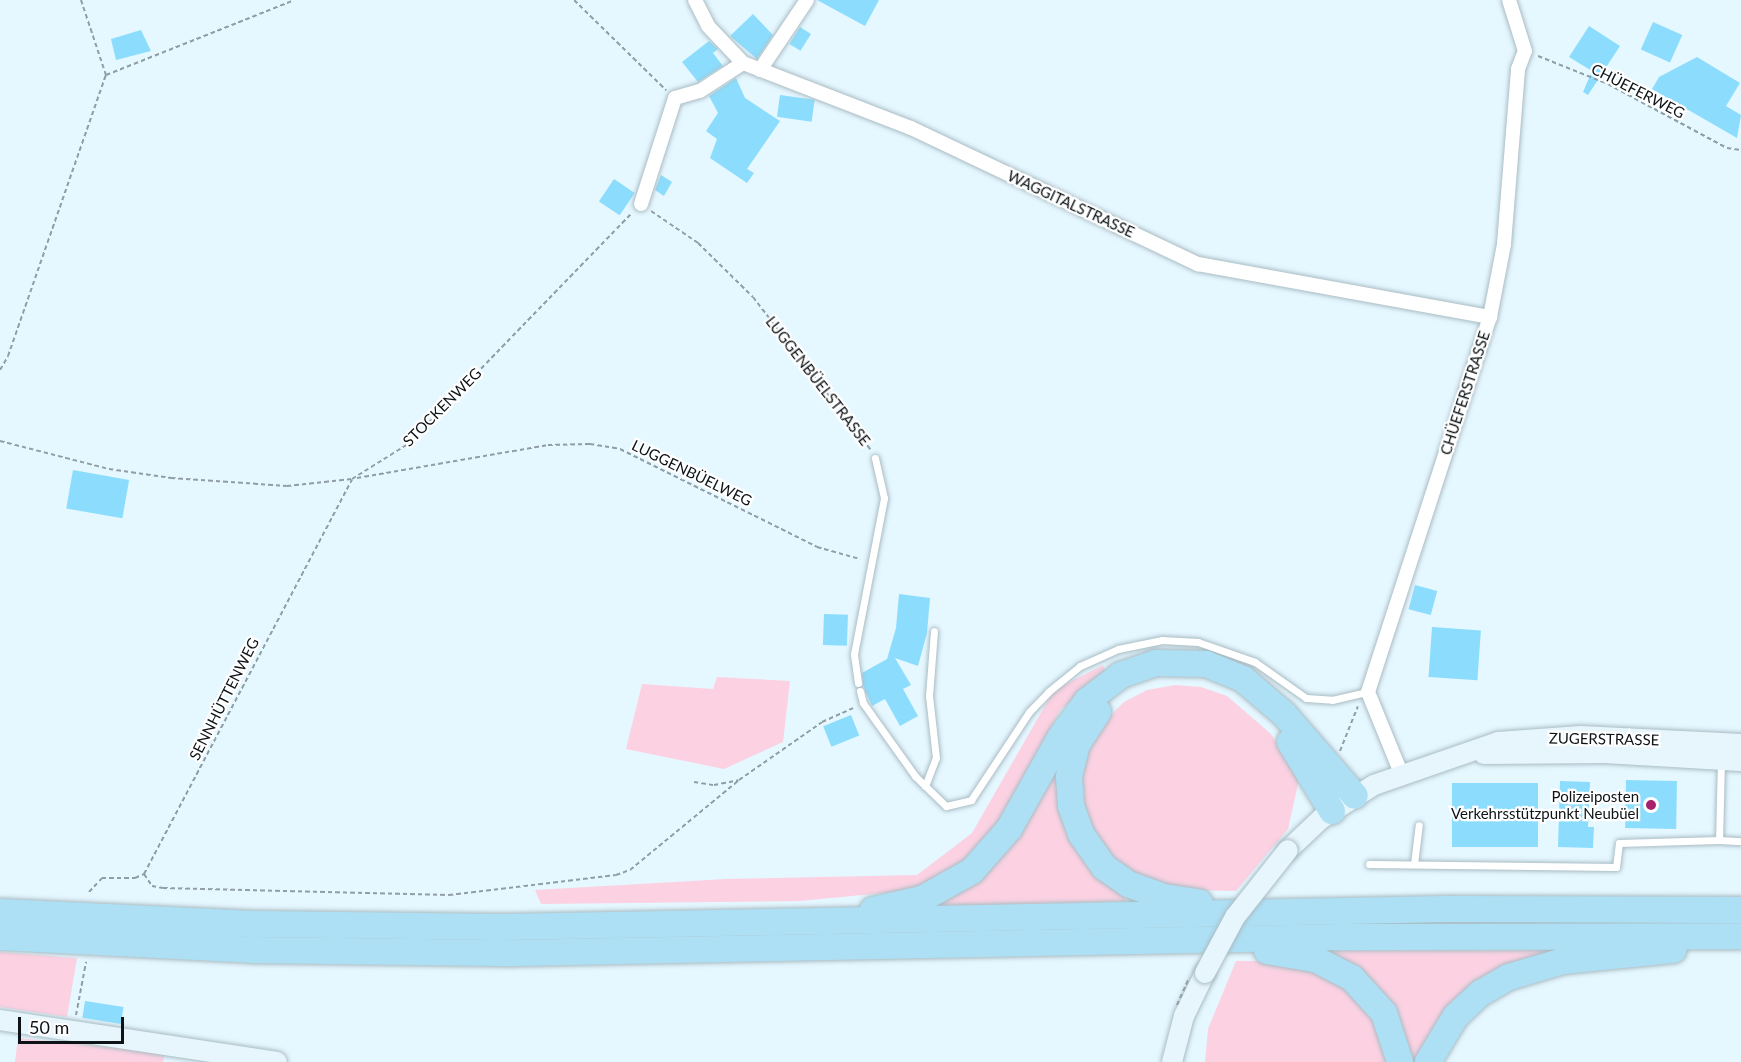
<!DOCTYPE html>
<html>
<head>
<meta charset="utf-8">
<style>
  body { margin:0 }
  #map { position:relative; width:1741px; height:1062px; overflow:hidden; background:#e5f7ff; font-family:Lato,sans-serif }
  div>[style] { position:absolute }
  .green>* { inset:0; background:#fcd2e3 }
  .building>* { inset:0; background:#8cddfd; transform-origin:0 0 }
  .path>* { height:2px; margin-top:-1px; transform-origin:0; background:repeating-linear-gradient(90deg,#909ea4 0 4.5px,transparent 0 7.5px) }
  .roads { filter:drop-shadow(0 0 2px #aabcc3) drop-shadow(0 0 2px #aabcc3) }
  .lane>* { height:7px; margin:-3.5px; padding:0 3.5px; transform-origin:3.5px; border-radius:3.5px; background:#fff }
  .street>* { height:14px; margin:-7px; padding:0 7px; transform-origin:7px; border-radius:7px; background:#fff }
  .secondary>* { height:20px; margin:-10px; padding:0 10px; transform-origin:10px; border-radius:10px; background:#e7f6fc }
  .highway>* { height:26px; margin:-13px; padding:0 13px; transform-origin:13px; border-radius:13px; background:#aee0f5 }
  .path-bridge>* { height:2px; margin-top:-1px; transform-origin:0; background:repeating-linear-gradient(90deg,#909ea4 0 4.5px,transparent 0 7.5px) }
  .bridges { filter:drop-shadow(0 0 2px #aabcc3) drop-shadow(0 0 2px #aabcc3) }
  .secondary-bridge>* { height:20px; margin:-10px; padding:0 10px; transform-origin:10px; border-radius:10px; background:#e7f6fc }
  .dots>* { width:16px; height:16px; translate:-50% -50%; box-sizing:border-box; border:3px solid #fff; border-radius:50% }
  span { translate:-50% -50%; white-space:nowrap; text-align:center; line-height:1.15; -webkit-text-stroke:4.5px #fff; paint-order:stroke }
  .street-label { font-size:15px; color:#0d1316 }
  .poi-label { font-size:15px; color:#0d1316 }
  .right { translate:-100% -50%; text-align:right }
  .scale { position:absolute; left:18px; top:1017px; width:106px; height:27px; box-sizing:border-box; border:3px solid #0d1316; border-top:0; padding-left:8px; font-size:18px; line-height:21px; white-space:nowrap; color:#0d1316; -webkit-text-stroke:4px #fff; paint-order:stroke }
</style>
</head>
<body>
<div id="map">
  <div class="green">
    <div style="clip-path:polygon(1103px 665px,1106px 674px,1061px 709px,989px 840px,940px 880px,914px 890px,800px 901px,541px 904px,535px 890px,726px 879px,917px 875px,972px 833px,1054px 690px)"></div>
    <div style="clip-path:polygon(717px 677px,790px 681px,783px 742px,724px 769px,626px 749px,642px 684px,713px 689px)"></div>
    <div style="clip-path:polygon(1175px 685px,1201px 687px,1227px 696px,1270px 733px,1300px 775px,1288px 829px,1236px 891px,1180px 890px,1146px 880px,1107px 855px,1090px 832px,1083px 808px,1080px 780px,1087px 749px,1101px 725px,1124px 702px,1147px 690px)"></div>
    <div style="clip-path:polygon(1066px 742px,1063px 773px,1126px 901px,929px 908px)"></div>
    <div style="clip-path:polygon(1592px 950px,1528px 961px,1421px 1062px,1407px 1062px,1359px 971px,1329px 951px)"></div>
    <div style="clip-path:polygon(0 952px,77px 958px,67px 1017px,0 1007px)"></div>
    <div style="clip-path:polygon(1236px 961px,1293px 961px,1339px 979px,1370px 1007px,1391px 1062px,1205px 1062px,1208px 1029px)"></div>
    <div style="clip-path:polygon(18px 1038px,165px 1053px,163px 1062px,15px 1062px)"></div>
  </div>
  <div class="building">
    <div style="clip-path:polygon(817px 0,879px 0,865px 26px)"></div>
    <div style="clip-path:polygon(753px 14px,773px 35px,757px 59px,730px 36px)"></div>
    <div style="left:1653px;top:22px;width:32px;height:30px;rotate:24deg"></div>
    <div style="clip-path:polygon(1589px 26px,1620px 46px,1588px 95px,1583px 92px,1592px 71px,1569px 57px)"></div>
    <div style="left:800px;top:27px;width:13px;height:20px;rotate:32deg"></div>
    <div style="clip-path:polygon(141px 30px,151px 51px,116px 60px,111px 39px)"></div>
    <div style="clip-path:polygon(709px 41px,718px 49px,713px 53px,723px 66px,698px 82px,682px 62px)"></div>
    <div style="clip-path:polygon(1697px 57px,1740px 83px,1726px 106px,1741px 115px,1737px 138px,1652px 89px,1659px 77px)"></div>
    <div style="clip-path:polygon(736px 78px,745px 98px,780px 121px,747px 169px,754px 173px,747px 183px,710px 158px,717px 139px,706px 131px,718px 113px,709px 96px)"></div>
    <div style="left:780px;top:95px;width:35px;height:22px;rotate:8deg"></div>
    <div style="clip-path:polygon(661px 175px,672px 182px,664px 196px,655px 190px)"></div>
    <div style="left:614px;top:179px;width:25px;height:27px;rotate:34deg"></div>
    <div style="left:73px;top:470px;width:57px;height:39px;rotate:10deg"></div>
    <div style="left:1415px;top:585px;width:23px;height:25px;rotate:15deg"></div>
    <div style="clip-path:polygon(899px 594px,930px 598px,927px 633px,918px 666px,895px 658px,911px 685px,903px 689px,918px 716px,900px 726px,885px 699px,872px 706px,863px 686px,862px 673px,887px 659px,896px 628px)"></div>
    <div style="left:824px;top:614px;width:24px;height:31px;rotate:2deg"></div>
    <div style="left:1432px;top:627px;width:49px;height:50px;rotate:4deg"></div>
    <div style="left:851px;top:715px;width:22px;height:30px;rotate:68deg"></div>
    <div style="left:1626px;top:780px;width:51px;height:48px;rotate:1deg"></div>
    <div style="clip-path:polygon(1560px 781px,1590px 782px,1588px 827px,1594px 827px,1593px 848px,1558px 847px)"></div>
    <div style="left:1538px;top:783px;width:64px;height:86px;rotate:90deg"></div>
    <div style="left:85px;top:1001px;width:39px;height:17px;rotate:9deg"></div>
  </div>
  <div class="path">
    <div style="left:81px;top:0;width:79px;rotate:71.6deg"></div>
    <div style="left:574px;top:0;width:129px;rotate:44.4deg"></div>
    <div style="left:1538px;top:56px;width:75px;rotate:21.8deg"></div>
    <div style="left:1608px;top:84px;width:135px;rotate:28.3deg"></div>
    <div style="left:1727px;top:148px;width:14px;rotate:8deg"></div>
    <div style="left:651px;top:211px;width:57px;rotate:34.2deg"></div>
    <div style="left:698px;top:243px;width:77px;rotate:44.5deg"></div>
    <div style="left:753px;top:297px;width:193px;rotate:52.4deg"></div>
    <div style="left:0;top:370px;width:16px;rotate:-60deg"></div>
    <div style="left:8px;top:356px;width:298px;rotate:-70.8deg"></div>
    <div style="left:106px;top:75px;width:202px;rotate:-21.7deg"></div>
    <div style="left:0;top:441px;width:113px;rotate:14.4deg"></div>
    <div style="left:109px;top:469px;width:63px;rotate:8.3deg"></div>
    <div style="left:171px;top:478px;width:116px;rotate:3.9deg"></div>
    <div style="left:287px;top:486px;width:65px;rotate:-6.1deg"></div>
    <div style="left:352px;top:479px;width:66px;rotate:-32deg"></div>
    <div style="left:408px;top:444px;width:320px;rotate:-45.9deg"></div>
    <div style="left:357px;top:478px;width:194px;rotate:-9.8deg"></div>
    <div style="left:548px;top:445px;width:42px;rotate:-1.4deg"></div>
    <div style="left:590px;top:444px;width:30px;rotate:9deg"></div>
    <div style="left:620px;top:449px;width:220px;rotate:26.4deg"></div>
    <div style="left:817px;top:547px;width:45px;rotate:15.6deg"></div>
    <div style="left:1340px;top:751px;width:48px;rotate:-68.2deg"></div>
    <div style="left:694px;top:782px;width:20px;rotate:9deg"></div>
    <div style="left:714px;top:785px;width:25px;rotate:-11deg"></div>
    <div style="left:739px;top:780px;width:101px;rotate:-34.9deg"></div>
    <div style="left:822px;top:722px;width:34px;rotate:-24deg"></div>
    <div style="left:144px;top:874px;width:14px;rotate:56deg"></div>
    <div style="left:152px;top:886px;width:11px;rotate:10deg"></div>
    <div style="left:163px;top:888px;width:286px;rotate:1.4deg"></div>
    <div style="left:449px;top:895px;width:168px;rotate:-6.8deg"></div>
    <div style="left:616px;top:875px;width:15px;rotate:-20deg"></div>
    <div style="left:630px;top:870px;width:141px;rotate:-39.5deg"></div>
    <div style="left:89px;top:892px;width:19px;rotate:-47deg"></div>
    <div style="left:102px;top:878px;width:33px"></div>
    <div style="left:135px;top:878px;width:10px;rotate:-24deg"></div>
    <div style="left:144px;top:874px;width:446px;rotate:-62.2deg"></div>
    <div style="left:76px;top:1015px;width:54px;rotate:-79.3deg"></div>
  </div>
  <div class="roads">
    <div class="lane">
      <div style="left:858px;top:683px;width:29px;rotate:-98deg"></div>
      <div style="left:854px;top:654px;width:159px;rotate:-79.1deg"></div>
      <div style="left:884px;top:498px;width:41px;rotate:-102.7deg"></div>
      <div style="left:860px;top:691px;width:12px;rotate:76deg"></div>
      <div style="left:863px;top:703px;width:90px;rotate:54.5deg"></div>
      <div style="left:915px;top:776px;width:43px;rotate:44.1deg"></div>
      <div style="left:946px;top:806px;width:26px;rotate:-13deg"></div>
      <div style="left:971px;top:800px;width:105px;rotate:-56.6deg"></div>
      <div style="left:1029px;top:712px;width:28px;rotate:-46deg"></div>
      <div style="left:1048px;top:692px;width:41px;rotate:-39.1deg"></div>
      <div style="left:1080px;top:666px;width:42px;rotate:-24.1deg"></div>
      <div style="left:1118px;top:649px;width:45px;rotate:-11.6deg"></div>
      <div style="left:1162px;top:640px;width:36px;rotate:3deg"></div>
      <div style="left:1198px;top:642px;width:60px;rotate:19.3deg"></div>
      <div style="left:1255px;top:662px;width:62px;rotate:35.2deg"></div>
      <div style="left:1306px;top:698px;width:26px;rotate:4deg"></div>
      <div style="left:1332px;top:700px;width:37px;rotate:-13deg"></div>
      <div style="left:1721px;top:760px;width:80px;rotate:91.4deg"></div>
      <div style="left:1719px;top:840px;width:22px;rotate:3deg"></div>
      <div style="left:925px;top:786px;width:30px;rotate:-69deg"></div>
      <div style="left:936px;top:758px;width:62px;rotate:-96.4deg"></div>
      <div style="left:929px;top:696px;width:65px;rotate:-85.6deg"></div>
      <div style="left:1369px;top:864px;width:247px;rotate:0.7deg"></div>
      <div style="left:1616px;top:867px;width:24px;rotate:-83deg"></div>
      <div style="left:1619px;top:843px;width:100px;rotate:-1.7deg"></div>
      <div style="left:1414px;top:864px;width:39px;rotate:-83deg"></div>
    </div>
    <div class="street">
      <div style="left:695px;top:0;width:29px;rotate:63deg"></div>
      <div style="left:708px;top:26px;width:51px;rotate:46.6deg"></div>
      <div style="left:743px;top:63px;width:180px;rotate:21.2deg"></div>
      <div style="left:911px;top:128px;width:318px;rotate:25.4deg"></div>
      <div style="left:1198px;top:264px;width:297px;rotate:10.3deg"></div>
      <div style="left:760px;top:70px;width:84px;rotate:-56.1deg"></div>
      <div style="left:641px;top:204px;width:111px;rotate:-72.2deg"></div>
      <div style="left:675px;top:98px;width:26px;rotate:-16deg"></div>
      <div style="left:700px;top:91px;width:51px;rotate:-33.1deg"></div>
      <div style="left:1401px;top:773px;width:87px;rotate:-112.2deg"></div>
      <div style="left:1368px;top:692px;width:394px;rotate:-72deg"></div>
      <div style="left:1490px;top:317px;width:74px;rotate:-79.1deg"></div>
      <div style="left:1504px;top:244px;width:176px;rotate:-85.4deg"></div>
      <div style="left:1518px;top:69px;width:19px;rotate:-69deg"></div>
      <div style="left:1525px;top:51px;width:53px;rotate:-107.4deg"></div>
    </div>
    <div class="secondary">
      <div style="left:1484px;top:754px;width:121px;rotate:-0.5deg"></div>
      <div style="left:1605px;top:753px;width:136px;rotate:3.4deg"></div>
      <div style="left:1288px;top:850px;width:47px;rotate:-43.3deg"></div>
      <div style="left:1322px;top:818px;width:62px;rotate:-32.4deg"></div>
      <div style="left:1374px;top:785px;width:131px;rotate:-19.1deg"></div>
      <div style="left:1498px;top:742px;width:83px;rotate:-4.1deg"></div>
      <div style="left:1581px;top:736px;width:160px;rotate:2.9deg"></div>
      <div style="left:0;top:1020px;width:280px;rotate:8.6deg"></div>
      <div style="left:1172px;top:1062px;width:48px;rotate:-75.4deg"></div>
      <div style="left:1184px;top:1016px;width:48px;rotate:-64deg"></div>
    </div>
    <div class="highway">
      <div style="left:1098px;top:712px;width:38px;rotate:123deg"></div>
      <div style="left:1077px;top:744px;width:34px;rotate:104deg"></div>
      <div style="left:1069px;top:777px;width:29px;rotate:86deg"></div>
      <div style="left:1071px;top:806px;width:30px;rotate:70deg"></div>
      <div style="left:1081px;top:834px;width:40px;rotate:55.1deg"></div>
      <div style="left:1104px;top:867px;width:29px;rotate:35deg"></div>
      <div style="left:1128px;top:884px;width:38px;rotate:20deg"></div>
      <div style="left:1164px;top:897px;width:36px;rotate:9deg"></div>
      <div style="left:1290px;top:742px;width:81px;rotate:58.7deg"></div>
      <div style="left:873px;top:910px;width:50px;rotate:-12.7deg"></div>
      <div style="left:922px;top:899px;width:57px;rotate:-29.2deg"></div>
      <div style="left:972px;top:871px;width:56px;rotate:-48.6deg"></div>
      <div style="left:1009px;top:829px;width:104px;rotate:-60.7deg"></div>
      <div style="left:1060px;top:738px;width:46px;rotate:-53.9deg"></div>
      <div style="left:1087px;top:701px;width:43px;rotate:-37.4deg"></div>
      <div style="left:1121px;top:675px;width:37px;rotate:-19deg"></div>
      <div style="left:1156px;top:663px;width:50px;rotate:1.1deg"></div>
      <div style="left:1206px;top:664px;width:40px;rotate:22deg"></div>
      <div style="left:1243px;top:679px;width:54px;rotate:40.5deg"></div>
      <div style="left:1284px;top:714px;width:108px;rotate:49.1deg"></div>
      <div style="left:0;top:912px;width:259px;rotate:2.7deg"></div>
      <div style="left:259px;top:924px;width:248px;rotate:0.7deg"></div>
      <div style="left:507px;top:927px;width:941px;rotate:-1.1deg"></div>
      <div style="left:1448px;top:909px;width:293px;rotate:0.2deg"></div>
      <div style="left:0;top:937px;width:253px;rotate:2.9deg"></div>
      <div style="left:253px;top:950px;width:262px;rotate:0.7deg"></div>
      <div style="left:515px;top:953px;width:828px;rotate:-1.11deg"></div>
      <div style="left:1343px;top:937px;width:398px;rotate:-0.1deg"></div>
      <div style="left:1267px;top:951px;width:49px;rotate:9.5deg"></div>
      <div style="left:1315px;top:959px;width:42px;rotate:27.2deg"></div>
      <div style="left:1352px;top:978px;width:47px;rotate:47.6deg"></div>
      <div style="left:1384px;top:1013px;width:52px;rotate:71.9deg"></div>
      <div style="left:1428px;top:1062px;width:54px;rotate:-58.7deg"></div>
      <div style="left:1456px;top:1016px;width:34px;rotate:-43deg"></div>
      <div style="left:1481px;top:993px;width:32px;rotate:-30deg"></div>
      <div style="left:1509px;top:977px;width:56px;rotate:-16.5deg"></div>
      <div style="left:1563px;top:961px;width:111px;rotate:-5.7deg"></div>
    </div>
  </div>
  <div class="path-bridge">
    <div style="left:1177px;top:1005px;width:30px;rotate:-66deg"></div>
  </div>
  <div class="bridges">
    <div class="secondary-bridge">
      <div style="left:1205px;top:973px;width:64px;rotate:-61.8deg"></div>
      <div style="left:1235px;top:917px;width:85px;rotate:-51.7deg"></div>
    </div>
  </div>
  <div class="dots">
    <div style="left:1651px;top:805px;background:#a7226c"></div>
  </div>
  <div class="street-label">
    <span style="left:1638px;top:91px;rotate:27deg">CHÜEFERWEG</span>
    <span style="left:1071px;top:204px;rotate:25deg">WAGGITALSTRASSE</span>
    <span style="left:818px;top:381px;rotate:52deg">LUGGENBÜELSTRASSE</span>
    <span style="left:1465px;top:393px;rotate:-72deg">CHÜEFERSTRASSE</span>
    <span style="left:442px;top:407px;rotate:-45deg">STOCKENWEG</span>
    <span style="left:692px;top:473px;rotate:26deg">LUGGENBÜELWEG</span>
    <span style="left:224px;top:699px;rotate:-63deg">SENNHÜTTENWEG</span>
    <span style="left:1604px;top:739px;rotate:1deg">ZUGERSTRASSE</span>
  </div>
  <div class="poi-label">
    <span class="right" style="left:1639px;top:805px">Polizeiposten<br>Verkehrsstützpunkt Neubüel</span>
  </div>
  <div class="scale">50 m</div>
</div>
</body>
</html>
